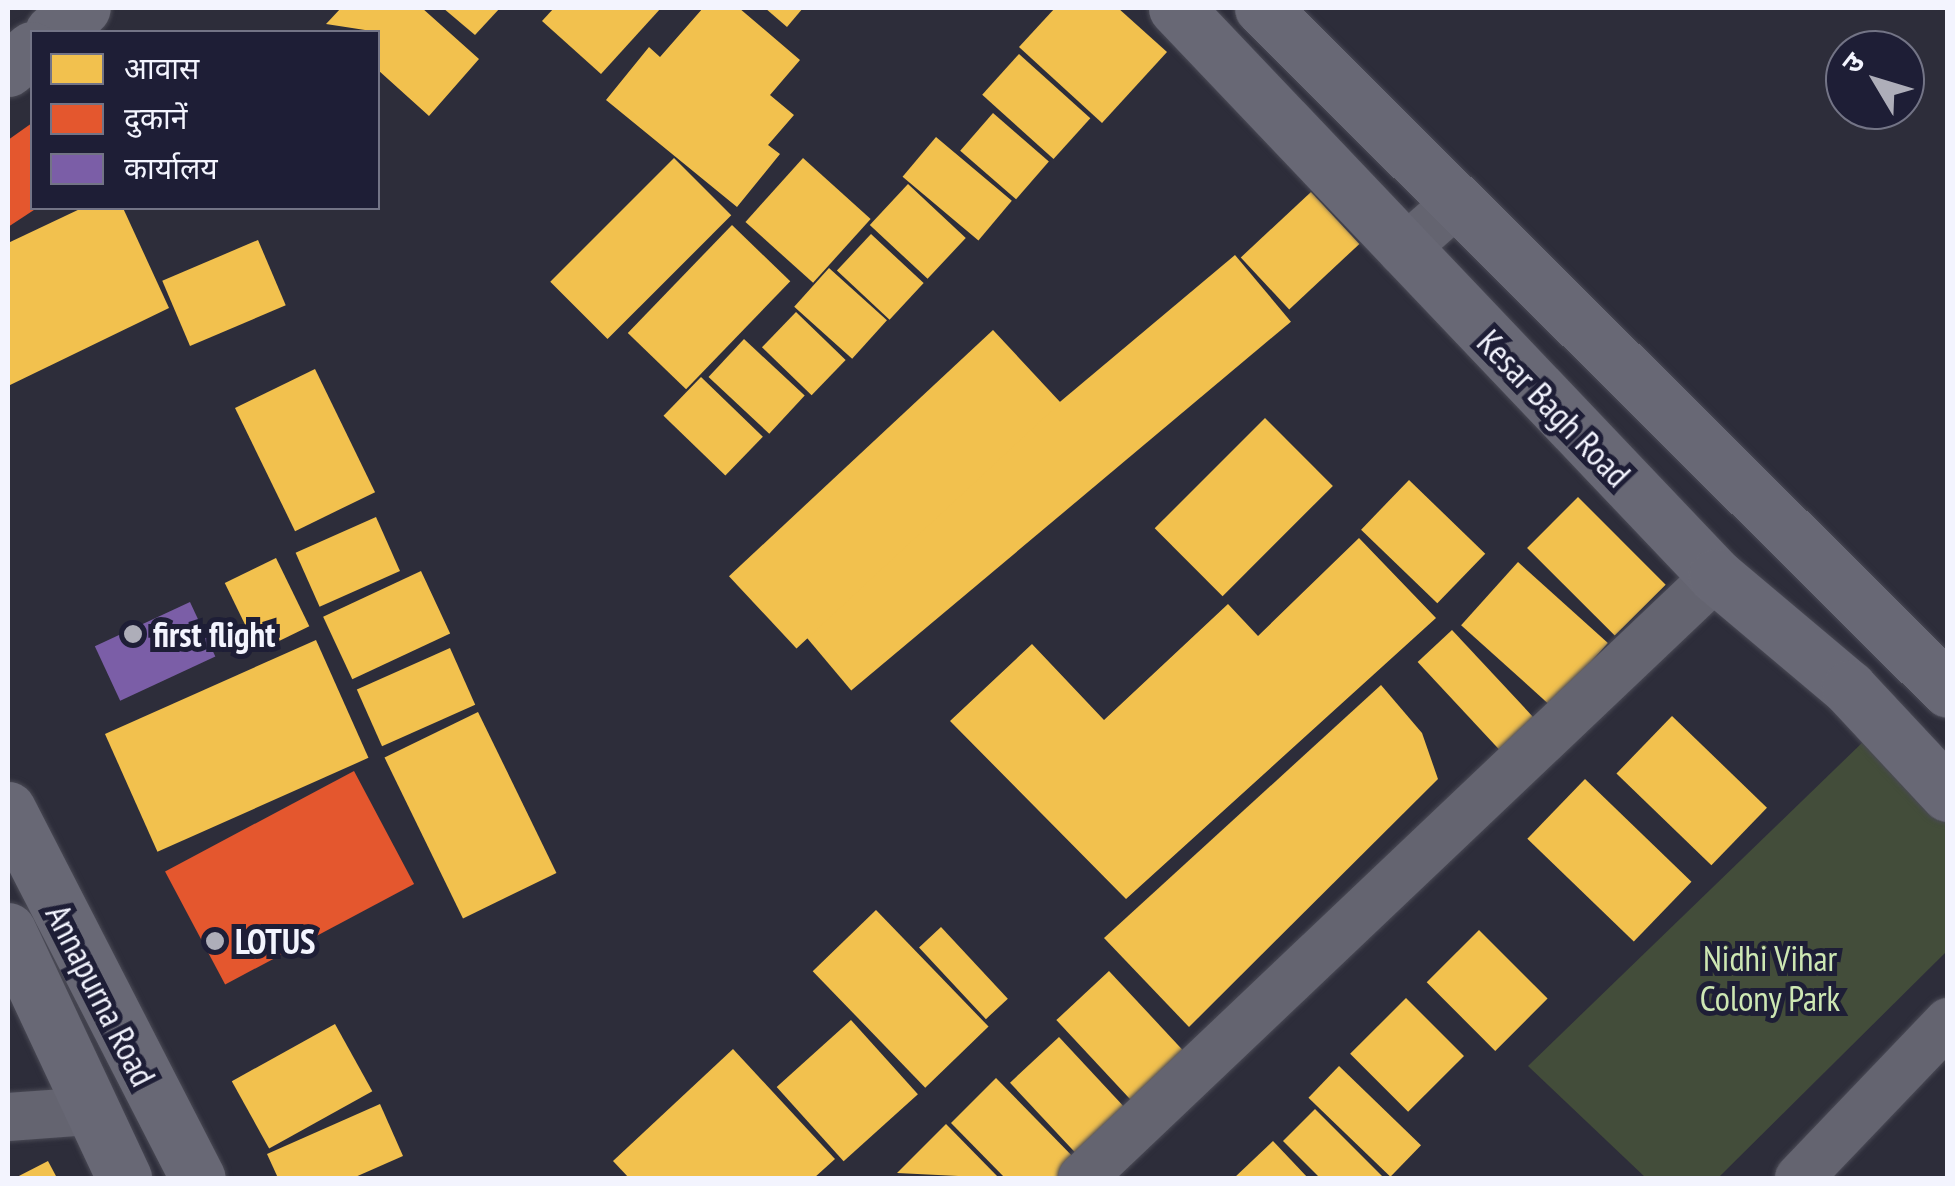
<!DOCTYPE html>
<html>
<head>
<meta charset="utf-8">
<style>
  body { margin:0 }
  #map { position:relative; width:1955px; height:1186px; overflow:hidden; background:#2d2d3a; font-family:"PT Sans Narrow","Noto Sans Devanagari",sans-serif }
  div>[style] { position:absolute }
  .green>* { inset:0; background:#434d3a }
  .homes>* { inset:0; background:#f2c14e; transform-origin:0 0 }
  .shops>* { inset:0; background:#e4572e; transform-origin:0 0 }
  .offices>* { inset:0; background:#7b5ea7; transform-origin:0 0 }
  .roads { filter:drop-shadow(0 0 2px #4a4a55) drop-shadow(0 0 2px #4a4a55) }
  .minor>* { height:48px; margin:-24px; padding:0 24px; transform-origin:24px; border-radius:24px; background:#646470 }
  .secondary>* { height:55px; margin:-27.5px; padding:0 27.5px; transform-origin:27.5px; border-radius:27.5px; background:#686875 }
  .dots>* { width:28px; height:28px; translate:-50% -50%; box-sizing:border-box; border:5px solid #1e1e36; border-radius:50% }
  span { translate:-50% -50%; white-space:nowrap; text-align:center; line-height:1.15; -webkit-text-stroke:10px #1e1e36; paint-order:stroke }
  .street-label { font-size:35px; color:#f3f4fe }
  .poi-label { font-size:35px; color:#f3f4fe; font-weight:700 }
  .left { translate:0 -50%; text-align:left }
  .park-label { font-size:35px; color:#cde7b3 }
  .frame { position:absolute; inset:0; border:10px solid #f3f4fe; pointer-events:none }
  .legend { position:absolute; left:30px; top:30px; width:350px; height:180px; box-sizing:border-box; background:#1e1e36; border:2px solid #737486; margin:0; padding:12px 18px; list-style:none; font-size:30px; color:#f3f4fe }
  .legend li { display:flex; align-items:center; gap:20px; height:50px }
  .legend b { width:50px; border:2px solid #737486 }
  .north { position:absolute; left:1825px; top:30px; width:100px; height:100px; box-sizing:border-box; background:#1e1e36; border:2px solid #737486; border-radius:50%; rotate:308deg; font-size:28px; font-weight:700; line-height:40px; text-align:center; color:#f3f4fe }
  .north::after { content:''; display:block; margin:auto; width:35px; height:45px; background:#aeaeb9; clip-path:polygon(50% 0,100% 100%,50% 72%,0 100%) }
</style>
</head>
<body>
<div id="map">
  <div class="green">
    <div style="clip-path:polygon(1865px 740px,1947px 815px,1947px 951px,1718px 1178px,1646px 1178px,1528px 1066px)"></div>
  </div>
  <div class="homes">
    <div style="clip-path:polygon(341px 8px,422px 8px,479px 59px,429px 116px,378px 70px,378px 32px,326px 24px)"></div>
    <div style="clip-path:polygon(443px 8px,500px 8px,475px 35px)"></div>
    <div style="clip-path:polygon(554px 8px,661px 8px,601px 74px,542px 21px)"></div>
    <div style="clip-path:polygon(703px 8px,739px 8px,800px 60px,770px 95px,794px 115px,768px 145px,780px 154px,737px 207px,606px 100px,649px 47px,660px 57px)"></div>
    <div style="clip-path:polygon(765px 8px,803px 8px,787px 27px)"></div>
    <div style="clip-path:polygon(1055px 8px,1118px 8px,1167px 52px,1102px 123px,1019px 47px)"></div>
    <div style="left:1019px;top:54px;width:96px;height:55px;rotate:42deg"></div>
    <div style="left:993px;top:113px;width:74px;height:50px;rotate:41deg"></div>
    <div style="left:936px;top:137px;width:99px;height:52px;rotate:40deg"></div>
    <div style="left:674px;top:158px;width:81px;height:175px;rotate:45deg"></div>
    <div style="left:803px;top:158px;width:91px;height:86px;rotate:42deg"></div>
    <div style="left:908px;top:184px;width:79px;height:56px;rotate:43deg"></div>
    <div style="left:1311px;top:192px;width:71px;height:96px;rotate:47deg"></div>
    <div style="clip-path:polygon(82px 208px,123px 208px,169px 308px,8px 386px,8px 243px)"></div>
    <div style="left:732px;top:225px;width:81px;height:150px;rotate:44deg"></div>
    <div style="left:871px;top:234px;width:72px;height:50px;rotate:43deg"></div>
    <div style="left:258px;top:240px;width:71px;height:104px;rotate:67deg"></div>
    <div style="left:1235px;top:255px;width:87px;height:574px;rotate:50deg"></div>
    <div style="left:829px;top:268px;width:78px;height:52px;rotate:42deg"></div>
    <div style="left:796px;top:312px;width:69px;height:49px;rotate:44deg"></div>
    <div style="left:993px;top:330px;width:99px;height:361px;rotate:47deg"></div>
    <div style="left:744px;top:339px;width:83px;height:52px;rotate:43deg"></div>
    <div style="left:315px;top:369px;width:137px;height:89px;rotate:64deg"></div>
    <div style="left:701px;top:377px;width:86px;height:54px;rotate:44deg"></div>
    <div style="left:1265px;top:418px;width:96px;height:156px;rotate:45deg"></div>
    <div style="left:1409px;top:480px;width:106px;height:69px;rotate:44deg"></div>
    <div style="left:1578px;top:497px;width:124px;height:72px;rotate:45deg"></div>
    <div style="left:376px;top:517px;width:59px;height:88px;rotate:66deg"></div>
    <div style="clip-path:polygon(1359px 538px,1436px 618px,1126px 899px,950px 721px,1032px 644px,1104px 720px,1228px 604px,1258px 636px)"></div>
    <div style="left:276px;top:558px;width:76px;height:57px;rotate:64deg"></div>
    <div style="left:1518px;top:562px;width:121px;height:85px;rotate:42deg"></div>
    <div style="left:421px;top:571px;width:69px;height:108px;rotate:65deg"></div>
    <div style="left:1452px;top:630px;width:125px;height:47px;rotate:47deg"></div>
    <div style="left:316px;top:640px;width:129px;height:231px;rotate:66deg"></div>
    <div style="left:450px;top:648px;width:62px;height:102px;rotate:66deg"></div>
    <div style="clip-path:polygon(1381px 685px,1422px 733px,1438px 779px,1189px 1027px,1104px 938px)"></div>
    <div style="left:478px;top:712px;width:179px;height:104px;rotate:64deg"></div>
    <div style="left:1672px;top:716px;width:132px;height:80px;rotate:44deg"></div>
    <div style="left:1585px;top:779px;width:148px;height:83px;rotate:44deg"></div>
    <div style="left:876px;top:910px;width:162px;height:88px;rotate:46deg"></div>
    <div style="left:941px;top:927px;width:98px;height:30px;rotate:47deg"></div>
    <div style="left:1479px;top:930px;width:97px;height:74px;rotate:45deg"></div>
    <div style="left:1109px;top:971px;width:125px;height:72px;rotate:47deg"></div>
    <div style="left:1406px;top:998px;width:82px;height:79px;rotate:45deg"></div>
    <div style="left:851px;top:1020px;width:100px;height:100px;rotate:48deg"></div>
    <div style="left:335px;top:1024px;width:77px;height:118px;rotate:61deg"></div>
    <div style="left:1059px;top:1037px;width:113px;height:67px;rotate:47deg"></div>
    <div style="clip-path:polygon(733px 1049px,835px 1159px,814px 1178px,629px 1178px,613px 1161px)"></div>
    <div style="left:1339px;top:1066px;width:114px;height:44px;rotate:44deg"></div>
    <div style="clip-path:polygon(996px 1078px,1080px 1164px,1065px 1178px,1005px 1178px,951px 1123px)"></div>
    <div style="clip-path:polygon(380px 1104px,403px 1156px,353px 1178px,278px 1178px,267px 1154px)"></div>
    <div style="clip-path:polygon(1315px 1109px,1384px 1178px,1320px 1178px,1283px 1141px)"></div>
    <div style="clip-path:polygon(946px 1124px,999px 1178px,897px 1173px)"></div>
    <div style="clip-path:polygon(1273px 1141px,1308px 1178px,1234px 1178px)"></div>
    <div style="clip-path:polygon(48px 1161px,57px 1178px,15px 1178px)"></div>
  </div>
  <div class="shops">
    <div style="clip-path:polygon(32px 123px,37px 208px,8px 227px,8px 140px)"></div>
    <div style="left:354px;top:771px;width:128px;height:214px;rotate:62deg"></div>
  </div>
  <div class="offices">
    <div style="left:190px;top:602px;width:60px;height:105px;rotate:65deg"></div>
  </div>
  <div class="roads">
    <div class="minor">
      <div style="left:1402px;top:251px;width:68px;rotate:-41.4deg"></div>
      <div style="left:8px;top:1117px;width:81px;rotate:-4.2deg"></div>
      <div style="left:1082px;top:1178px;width:874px;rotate:-43.52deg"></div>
      <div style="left:1799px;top:1178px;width:216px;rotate:-46.3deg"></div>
    </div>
    <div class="secondary">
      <div style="left:1176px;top:8px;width:784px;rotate:46.45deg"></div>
      <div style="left:1716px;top:576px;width:174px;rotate:40.1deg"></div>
      <div style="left:1849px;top:688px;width:145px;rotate:47deg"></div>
      <div style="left:1262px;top:8px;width:967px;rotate:44.83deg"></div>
      <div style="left:52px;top:32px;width:39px;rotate:-38deg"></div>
      <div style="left:8px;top:69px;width:31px;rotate:-40deg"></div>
      <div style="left:8px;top:809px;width:415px;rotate:62.8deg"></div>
      <div style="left:8px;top:930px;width:274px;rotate:64.9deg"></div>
    </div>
  </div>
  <div class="dots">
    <div style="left:133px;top:634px;background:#aeaeb9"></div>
    <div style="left:215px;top:941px;background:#aeaeb9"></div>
  </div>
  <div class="street-label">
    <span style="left:1554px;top:408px;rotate:46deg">Kesar Bagh Road</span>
    <span style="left:101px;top:995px;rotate:63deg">Annapurna Road</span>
  </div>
  <div class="poi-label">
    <span class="left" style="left:153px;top:634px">first flight</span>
    <span class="left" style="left:235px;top:941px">LOTUS</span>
  </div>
  <div class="park-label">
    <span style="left:1770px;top:978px">Nidhi Vihar<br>Colony Park</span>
  </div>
  <div class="frame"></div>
  <ul class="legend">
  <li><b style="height:28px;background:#f2c14e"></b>आवास</li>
  <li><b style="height:28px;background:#e4572e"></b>दुकानें</li>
  <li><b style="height:28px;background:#7b5ea7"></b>कार्यालय</li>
  </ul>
  <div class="north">उ</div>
</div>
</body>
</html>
